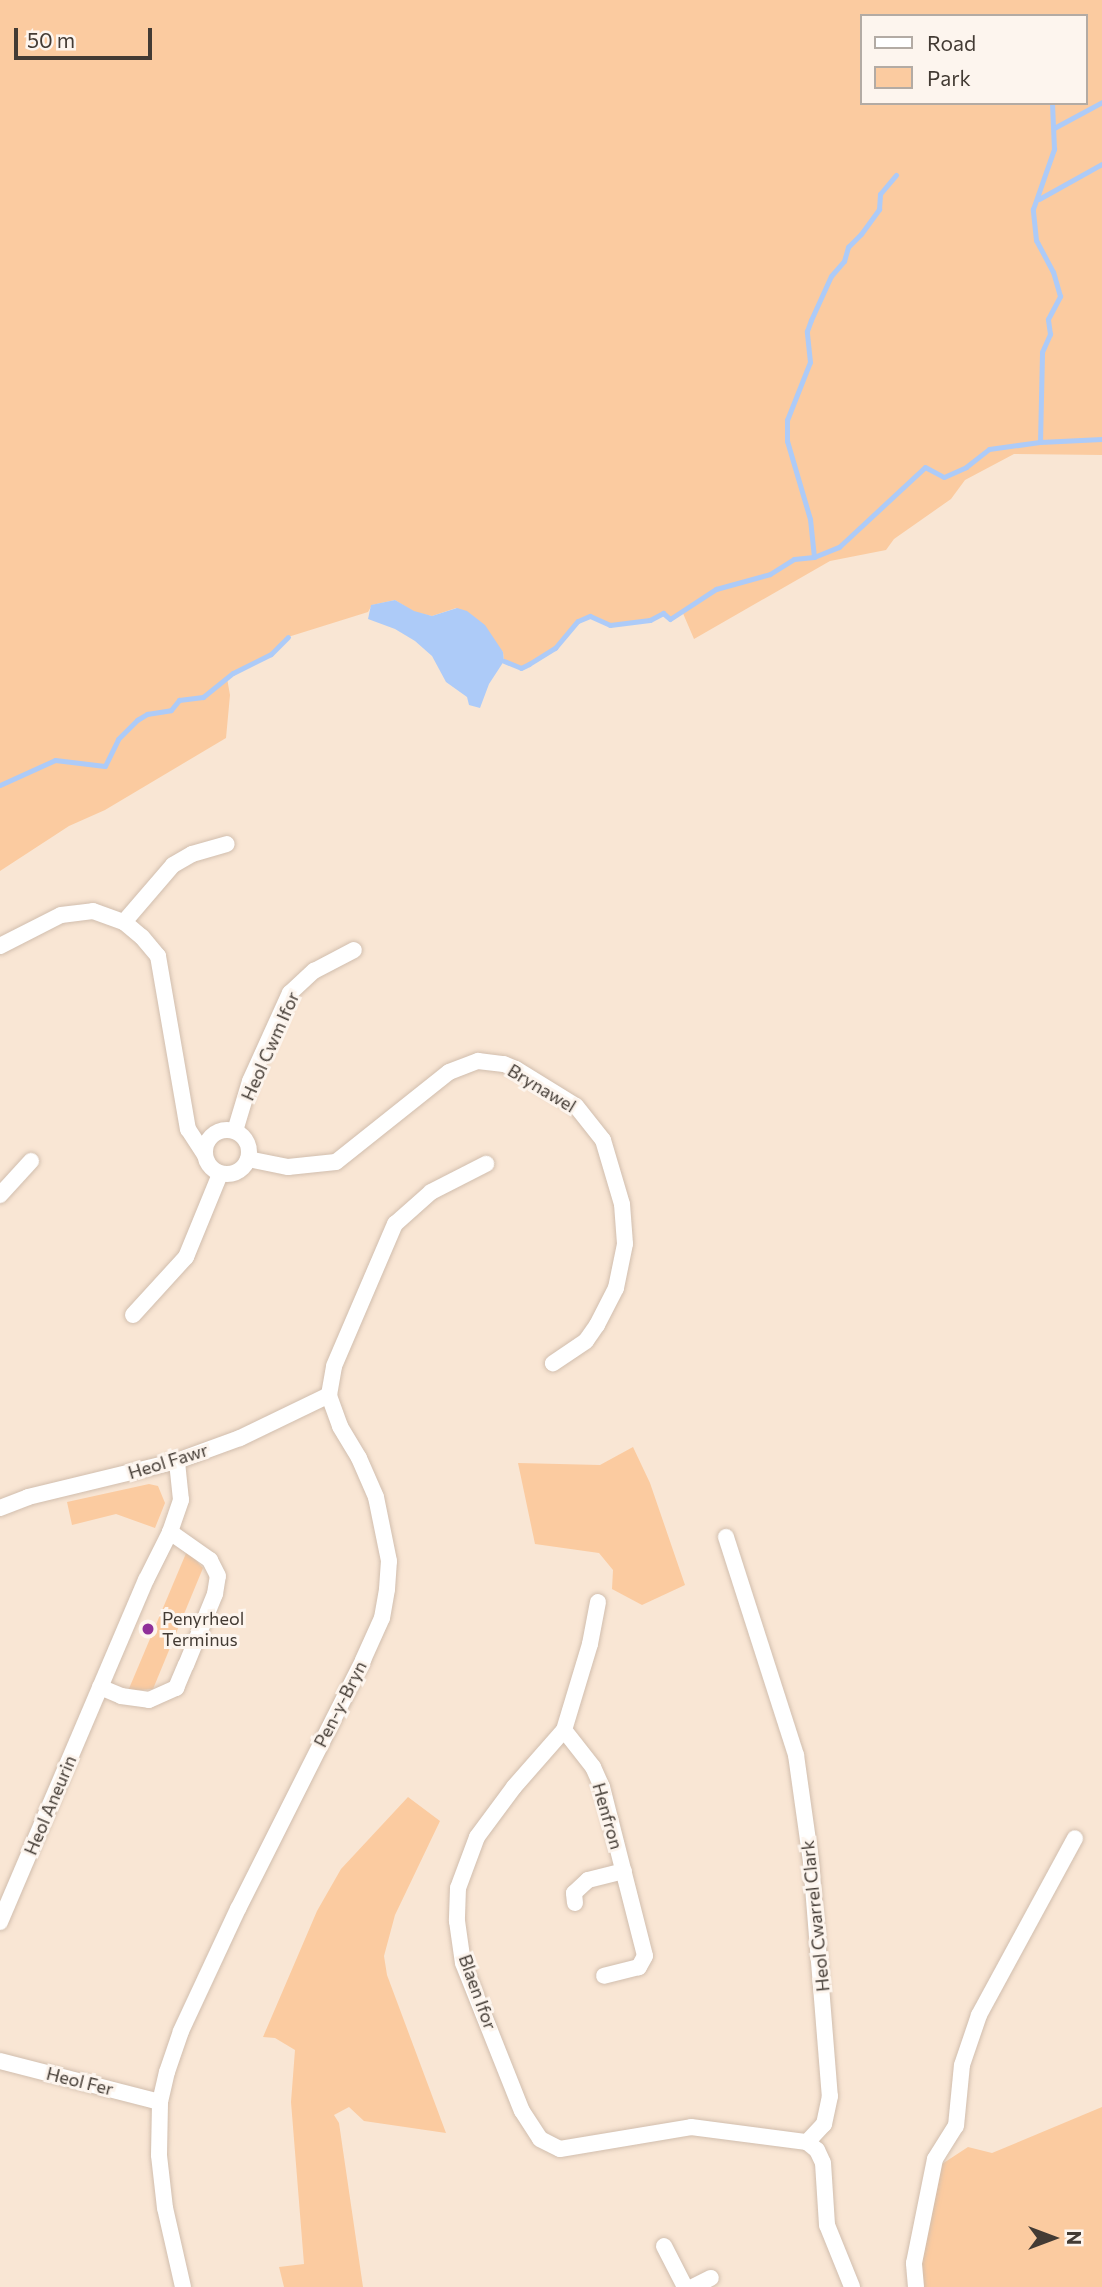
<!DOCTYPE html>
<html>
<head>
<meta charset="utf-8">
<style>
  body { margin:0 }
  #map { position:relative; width:1102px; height:2287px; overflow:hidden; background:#f9e6d4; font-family:Commissioner,sans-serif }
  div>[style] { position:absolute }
  .green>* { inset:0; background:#fbcba0 }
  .water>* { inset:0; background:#adcbf8 }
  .stream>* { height:5px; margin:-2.5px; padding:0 2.5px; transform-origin:2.5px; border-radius:2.5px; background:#adcbf8 }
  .roads { filter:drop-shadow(0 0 2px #d1beae) drop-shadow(0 0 2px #d1beae) }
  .minor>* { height:16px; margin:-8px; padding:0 8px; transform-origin:8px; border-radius:8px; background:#fff }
  .minor>.ring { margin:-8px; padding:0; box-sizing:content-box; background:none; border:16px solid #fff; border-radius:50% }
  .dots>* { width:19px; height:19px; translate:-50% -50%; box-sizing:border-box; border:4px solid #fdf5ee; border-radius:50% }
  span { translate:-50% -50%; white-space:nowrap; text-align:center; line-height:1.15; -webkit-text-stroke:6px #fdf5ee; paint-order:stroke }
  .street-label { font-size:18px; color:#433b34 }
  .poi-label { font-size:18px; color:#433b34 }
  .left { translate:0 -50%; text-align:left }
  .legend { position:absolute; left:860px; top:14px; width:228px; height:91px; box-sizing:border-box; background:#fdf5ee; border:2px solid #b3aba4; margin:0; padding:9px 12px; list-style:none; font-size:21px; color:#433b34 }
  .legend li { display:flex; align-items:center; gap:14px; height:35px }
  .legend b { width:35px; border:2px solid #b3aba4 }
  .north { position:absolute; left:1018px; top:2203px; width:70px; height:70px; -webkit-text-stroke:5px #fdf5ee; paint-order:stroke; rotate:90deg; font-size:19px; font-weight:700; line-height:28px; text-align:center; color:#433b34 }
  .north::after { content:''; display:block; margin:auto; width:24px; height:32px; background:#433b34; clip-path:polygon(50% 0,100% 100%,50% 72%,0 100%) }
  .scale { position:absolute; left:14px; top:28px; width:138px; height:32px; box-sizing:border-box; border:4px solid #433b34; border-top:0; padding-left:9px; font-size:21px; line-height:24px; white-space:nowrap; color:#433b34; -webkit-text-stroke:5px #fdf5ee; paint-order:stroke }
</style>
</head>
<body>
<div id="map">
  <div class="green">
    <div style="clip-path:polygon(evenodd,0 0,1102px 0,1102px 455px,1014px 454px,965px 480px,951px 499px,894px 539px,886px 550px,830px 561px,694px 639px,682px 611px,670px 619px,663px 613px,650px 620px,610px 625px,590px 616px,578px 621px,555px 648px,521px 668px,504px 661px,503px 652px,456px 608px,432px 616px,414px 612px,395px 600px,372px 605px,368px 612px,288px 637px,271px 654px,227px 678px,230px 695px,226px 738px,105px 810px,69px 826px,0 871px,0 0,862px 16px,1086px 16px,1086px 103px,862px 103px,862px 16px)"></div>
    <div style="clip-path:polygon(633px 1447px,650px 1483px,685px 1585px,642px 1605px,612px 1589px,613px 1570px,599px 1553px,535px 1544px,518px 1463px,600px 1465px)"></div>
    <div style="clip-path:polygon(149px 1484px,158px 1486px,165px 1503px,155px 1528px,116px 1514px,72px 1525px,67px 1502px)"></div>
    <div style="clip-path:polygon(187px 1551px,203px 1568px,153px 1689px,128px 1691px)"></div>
    <div style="clip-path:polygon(408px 1797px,440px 1821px,395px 1915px,384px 1956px,387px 1975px,446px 2133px,364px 2121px,349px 2107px,334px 2115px,339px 2123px,363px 2287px,284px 2287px,279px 2267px,304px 2264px,291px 2102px,295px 2050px,275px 2038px,263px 2037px,317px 1911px,341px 1869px)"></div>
    <div style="clip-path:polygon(1102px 2107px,1102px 2287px,923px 2287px,920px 2271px,942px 2164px,968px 2147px,992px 2153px)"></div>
  </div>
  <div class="water">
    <div style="clip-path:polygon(395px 600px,414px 611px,432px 616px,457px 608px,467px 611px,485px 625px,503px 652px,504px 661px,489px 684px,480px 708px,469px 705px,467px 697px,446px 682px,432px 656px,415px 641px,395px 629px,368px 619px,371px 605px)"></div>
  </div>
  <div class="stream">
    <div style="left:1054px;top:128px;width:55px;rotate:-28.4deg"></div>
    <div style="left:1039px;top:199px;width:72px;rotate:-29.1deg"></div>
    <div style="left:1040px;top:442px;width:90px;rotate:-88.7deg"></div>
    <div style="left:1042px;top:352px;width:20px;rotate:-66deg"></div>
    <div style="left:1050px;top:334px;width:15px;rotate:-98deg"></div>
    <div style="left:1048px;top:319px;width:26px;rotate:-62deg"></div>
    <div style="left:1060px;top:296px;width:25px;rotate:-106deg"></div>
    <div style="left:1053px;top:272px;width:36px;rotate:-118deg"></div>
    <div style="left:1036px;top:240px;width:31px;rotate:-96deg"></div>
    <div style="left:1033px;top:209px;width:64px;rotate:-70.7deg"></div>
    <div style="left:1054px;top:149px;width:46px;rotate:-92.5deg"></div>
    <div style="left:814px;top:557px;width:38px;rotate:-96deg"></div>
    <div style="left:810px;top:519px;width:81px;rotate:-106.4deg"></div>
    <div style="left:787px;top:441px;width:21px;rotate:-90deg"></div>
    <div style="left:787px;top:420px;width:62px;rotate:-68.4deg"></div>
    <div style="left:810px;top:362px;width:31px;rotate:-96deg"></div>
    <div style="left:807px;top:331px;width:12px;rotate:-70deg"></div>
    <div style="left:811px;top:320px;width:48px;rotate:-65.6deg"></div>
    <div style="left:831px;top:276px;width:20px;rotate:-49deg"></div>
    <div style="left:844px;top:261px;width:15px;rotate:-74deg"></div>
    <div style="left:848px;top:247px;width:18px;rotate:-45deg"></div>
    <div style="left:861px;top:234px;width:31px;rotate:-54deg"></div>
    <div style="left:879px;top:209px;width:15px;rotate:-86deg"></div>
    <div style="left:880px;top:194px;width:25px;rotate:-50deg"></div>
    <div style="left:504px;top:661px;width:18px;rotate:22deg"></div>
    <div style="left:521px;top:668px;width:9px;rotate:-27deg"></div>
    <div style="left:529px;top:664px;width:31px;rotate:-32deg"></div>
    <div style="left:555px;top:648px;width:35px;rotate:-50deg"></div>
    <div style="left:578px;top:621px;width:13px;rotate:-23deg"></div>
    <div style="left:590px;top:616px;width:22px;rotate:24deg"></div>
    <div style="left:610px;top:625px;width:40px;rotate:-7.1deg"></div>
    <div style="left:650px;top:620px;width:15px;rotate:-28deg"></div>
    <div style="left:663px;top:613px;width:9px;rotate:41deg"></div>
    <div style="left:670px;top:619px;width:55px;rotate:-33.1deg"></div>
    <div style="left:716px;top:589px;width:56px;rotate:-15.5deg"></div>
    <div style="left:770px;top:574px;width:28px;rotate:-32deg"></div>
    <div style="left:794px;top:559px;width:20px;rotate:-6deg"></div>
    <div style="left:814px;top:557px;width:27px;rotate:-22deg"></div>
    <div style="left:839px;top:547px;width:117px;rotate:-42.9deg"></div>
    <div style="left:925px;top:467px;width:21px;rotate:28deg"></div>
    <div style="left:944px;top:477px;width:24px;rotate:-24deg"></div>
    <div style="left:966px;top:467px;width:29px;rotate:-38deg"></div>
    <div style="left:989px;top:449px;width:51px;rotate:-7.8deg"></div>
    <div style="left:1040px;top:442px;width:62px;rotate:-2.8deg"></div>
    <div style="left:0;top:785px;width:60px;rotate:-24.4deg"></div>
    <div style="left:55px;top:760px;width:50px;rotate:6.8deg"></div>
    <div style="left:105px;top:766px;width:30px;rotate:-64deg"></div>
    <div style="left:118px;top:739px;width:27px;rotate:-45deg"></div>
    <div style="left:137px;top:720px;width:12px;rotate:-31deg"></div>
    <div style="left:147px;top:714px;width:24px;rotate:-9deg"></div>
    <div style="left:171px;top:710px;width:13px;rotate:-51deg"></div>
    <div style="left:179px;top:700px;width:24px;rotate:-7deg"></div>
    <div style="left:203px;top:697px;width:38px;rotate:-39deg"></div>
    <div style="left:233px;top:673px;width:42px;rotate:-26.6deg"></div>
    <div style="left:271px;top:654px;width:24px;rotate:-45deg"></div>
  </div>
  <div class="roads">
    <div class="minor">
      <div style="left:124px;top:922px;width:75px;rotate:-49.3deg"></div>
      <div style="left:173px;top:865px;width:22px;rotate:-30deg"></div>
      <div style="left:192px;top:854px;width:36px;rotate:-16deg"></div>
      <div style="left:0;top:946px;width:68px;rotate:-26.9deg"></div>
      <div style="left:61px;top:915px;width:32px;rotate:-7deg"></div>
      <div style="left:93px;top:911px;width:33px;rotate:20deg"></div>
      <div style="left:124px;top:922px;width:23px;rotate:40deg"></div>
      <div style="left:142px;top:937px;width:25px;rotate:50deg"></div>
      <div style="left:158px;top:956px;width:176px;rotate:80.2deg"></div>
      <div style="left:188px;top:1129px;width:31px;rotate:57deg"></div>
      <div class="ring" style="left:205px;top:1130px;width:28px;height:28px"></div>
      <div style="left:235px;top:1131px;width:52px;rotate:-73.3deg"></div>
      <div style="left:250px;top:1081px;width:97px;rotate:-65.6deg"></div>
      <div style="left:290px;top:993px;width:33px;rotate:-43deg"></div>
      <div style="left:314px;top:971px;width:45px;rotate:-27.7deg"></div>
      <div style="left:248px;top:1159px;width:41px;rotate:11.3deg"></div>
      <div style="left:288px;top:1167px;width:48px;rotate:-5.9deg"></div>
      <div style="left:336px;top:1162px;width:144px;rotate:-38.5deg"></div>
      <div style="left:449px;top:1072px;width:31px;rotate:-21deg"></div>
      <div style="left:478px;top:1061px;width:26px;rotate:7deg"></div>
      <div style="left:504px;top:1064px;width:13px;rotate:23deg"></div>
      <div style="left:516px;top:1069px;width:70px;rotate:31.7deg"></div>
      <div style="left:576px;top:1106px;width:43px;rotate:51.5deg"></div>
      <div style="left:603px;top:1140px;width:67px;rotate:73.5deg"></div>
      <div style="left:622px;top:1204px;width:40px;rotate:85.7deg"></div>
      <div style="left:625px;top:1244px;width:45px;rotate:101.6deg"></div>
      <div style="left:616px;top:1288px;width:42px;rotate:117.2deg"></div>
      <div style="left:597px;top:1325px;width:19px;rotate:125deg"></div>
      <div style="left:586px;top:1341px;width:40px;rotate:146deg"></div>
      <div style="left:0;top:1195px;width:46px;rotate:-47.6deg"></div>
      <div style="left:133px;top:1315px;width:79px;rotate:-47.6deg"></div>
      <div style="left:186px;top:1257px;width:90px;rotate:-67.7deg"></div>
      <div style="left:0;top:1508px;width:30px;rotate:-21deg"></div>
      <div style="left:28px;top:1497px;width:153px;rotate:-13.6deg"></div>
      <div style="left:177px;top:1461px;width:67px;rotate:-20.1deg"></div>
      <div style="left:240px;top:1438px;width:99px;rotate:-25.8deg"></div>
      <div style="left:726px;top:1537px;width:229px;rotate:72.2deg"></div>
      <div style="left:796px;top:1755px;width:108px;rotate:82deg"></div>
      <div style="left:811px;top:1862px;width:235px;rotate:85.4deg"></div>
      <div style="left:830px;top:2096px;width:29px;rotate:102deg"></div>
      <div style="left:824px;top:2124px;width:25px;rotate:133deg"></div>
      <div style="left:807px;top:2142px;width:13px;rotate:39deg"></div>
      <div style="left:817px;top:2150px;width:14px;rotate:65deg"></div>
      <div style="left:823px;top:2163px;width:62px;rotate:86.3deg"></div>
      <div style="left:827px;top:2225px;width:67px;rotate:68deg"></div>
      <div style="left:598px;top:1602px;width:43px;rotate:100.8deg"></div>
      <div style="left:590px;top:1644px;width:90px;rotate:106.8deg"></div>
      <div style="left:564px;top:1730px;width:76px;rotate:131.3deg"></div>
      <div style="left:514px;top:1787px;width:62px;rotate:126.5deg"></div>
      <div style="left:477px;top:1837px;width:54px;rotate:110.4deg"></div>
      <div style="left:458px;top:1888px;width:33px;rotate:92deg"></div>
      <div style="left:457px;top:1921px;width:42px;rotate:81.9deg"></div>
      <div style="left:463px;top:1963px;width:159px;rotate:68.3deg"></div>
      <div style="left:522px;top:2111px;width:33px;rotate:57deg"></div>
      <div style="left:540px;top:2139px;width:22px;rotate:27deg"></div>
      <div style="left:560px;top:2149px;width:133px;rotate:-9.5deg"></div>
      <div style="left:691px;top:2127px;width:117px;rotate:7.4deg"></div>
      <div style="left:100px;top:1687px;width:23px;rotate:23deg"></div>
      <div style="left:121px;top:1696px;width:28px;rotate:8deg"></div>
      <div style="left:149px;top:1700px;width:30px;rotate:-24deg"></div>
      <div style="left:176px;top:1688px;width:25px;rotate:-67deg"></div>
      <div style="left:186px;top:1665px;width:77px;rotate:-67.8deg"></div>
      <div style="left:215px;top:1594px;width:18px;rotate:-81deg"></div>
      <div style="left:218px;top:1576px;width:18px;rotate:-117deg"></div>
      <div style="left:210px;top:1560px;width:49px;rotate:-145deg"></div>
      <div style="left:564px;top:1730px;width:47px;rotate:51.9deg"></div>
      <div style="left:593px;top:1767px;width:22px;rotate:66deg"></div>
      <div style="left:602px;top:1787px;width:174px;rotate:75.7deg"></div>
      <div style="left:645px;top:1956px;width:13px;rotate:119deg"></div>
      <div style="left:639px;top:1967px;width:36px;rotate:166deg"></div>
      <div style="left:575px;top:1903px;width:10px;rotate:-96deg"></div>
      <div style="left:574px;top:1893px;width:19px;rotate:-43deg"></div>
      <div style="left:588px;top:1880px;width:37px;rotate:-14deg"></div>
      <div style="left:0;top:1922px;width:372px;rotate:-66.9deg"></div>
      <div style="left:146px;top:1580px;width:54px;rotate:-63.4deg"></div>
      <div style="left:170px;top:1532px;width:34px;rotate:-71deg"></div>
      <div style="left:181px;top:1500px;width:39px;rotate:-96deg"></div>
      <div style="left:0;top:2061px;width:165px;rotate:14.4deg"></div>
      <div style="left:664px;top:2246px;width:46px;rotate:62.9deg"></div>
      <div style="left:183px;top:2287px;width:81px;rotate:-102.8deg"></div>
      <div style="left:165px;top:2208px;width:53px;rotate:-96.5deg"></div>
      <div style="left:159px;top:2155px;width:53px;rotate:-88.9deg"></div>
      <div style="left:160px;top:2102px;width:31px;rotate:-77deg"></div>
      <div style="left:167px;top:2072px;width:43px;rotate:-71.1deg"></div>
      <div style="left:181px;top:2031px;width:135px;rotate:-65deg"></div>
      <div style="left:238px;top:1909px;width:279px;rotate:-63.3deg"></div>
      <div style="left:363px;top:1660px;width:46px;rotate:-65.7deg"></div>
      <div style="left:382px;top:1618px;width:29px;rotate:-80deg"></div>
      <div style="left:387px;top:1589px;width:28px;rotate:-86deg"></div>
      <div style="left:389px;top:1561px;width:65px;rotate:-101.5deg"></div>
      <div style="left:376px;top:1497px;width:43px;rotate:-113.6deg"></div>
      <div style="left:359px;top:1458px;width:37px;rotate:-121deg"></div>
      <div style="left:340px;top:1426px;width:33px;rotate:-110deg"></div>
      <div style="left:329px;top:1395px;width:29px;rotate:-80deg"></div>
      <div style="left:334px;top:1366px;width:155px;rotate:-66.8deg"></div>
      <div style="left:395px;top:1224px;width:48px;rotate:-41.6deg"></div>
      <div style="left:431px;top:1192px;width:62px;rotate:-27deg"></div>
      <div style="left:693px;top:2287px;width:20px;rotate:-27deg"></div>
      <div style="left:916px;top:2287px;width:24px;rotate:-95deg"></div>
      <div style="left:914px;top:2263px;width:106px;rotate:-78.6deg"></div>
      <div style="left:935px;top:2159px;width:39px;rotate:-58deg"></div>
      <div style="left:956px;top:2126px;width:61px;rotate:-84.4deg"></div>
      <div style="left:962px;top:2065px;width:53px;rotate:-71.2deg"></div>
      <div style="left:979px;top:2015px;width:201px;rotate:-61.5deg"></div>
    </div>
  </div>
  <div class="dots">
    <div style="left:148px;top:1629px;background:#8f309a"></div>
  </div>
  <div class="street-label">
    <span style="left:270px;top:1046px;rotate:-66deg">Heol Cwm Ifor</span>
    <span style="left:542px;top:1088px;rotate:31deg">Brynawel</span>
    <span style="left:168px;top:1461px;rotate:-17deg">Heol Fawr</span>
    <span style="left:340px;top:1704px;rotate:-63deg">Pen-y-Bryn</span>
    <span style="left:50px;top:1805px;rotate:-67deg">Heol Aneurin</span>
    <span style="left:608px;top:1816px;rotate:74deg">Henfron</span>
    <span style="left:815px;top:1916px;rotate:-96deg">Heol Cwarrel Clark</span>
    <span style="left:478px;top:1992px;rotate:70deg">Blaen Ifor</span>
    <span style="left:80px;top:2081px;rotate:14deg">Heol Fer</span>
  </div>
  <div class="poi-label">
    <span class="left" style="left:162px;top:1629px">Penyrheol<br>Terminus</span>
  </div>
  <ul class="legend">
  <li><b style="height:9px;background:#fff"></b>Road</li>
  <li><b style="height:19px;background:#fbcba0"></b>Park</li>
  </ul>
  <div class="north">N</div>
  <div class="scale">50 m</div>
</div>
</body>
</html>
